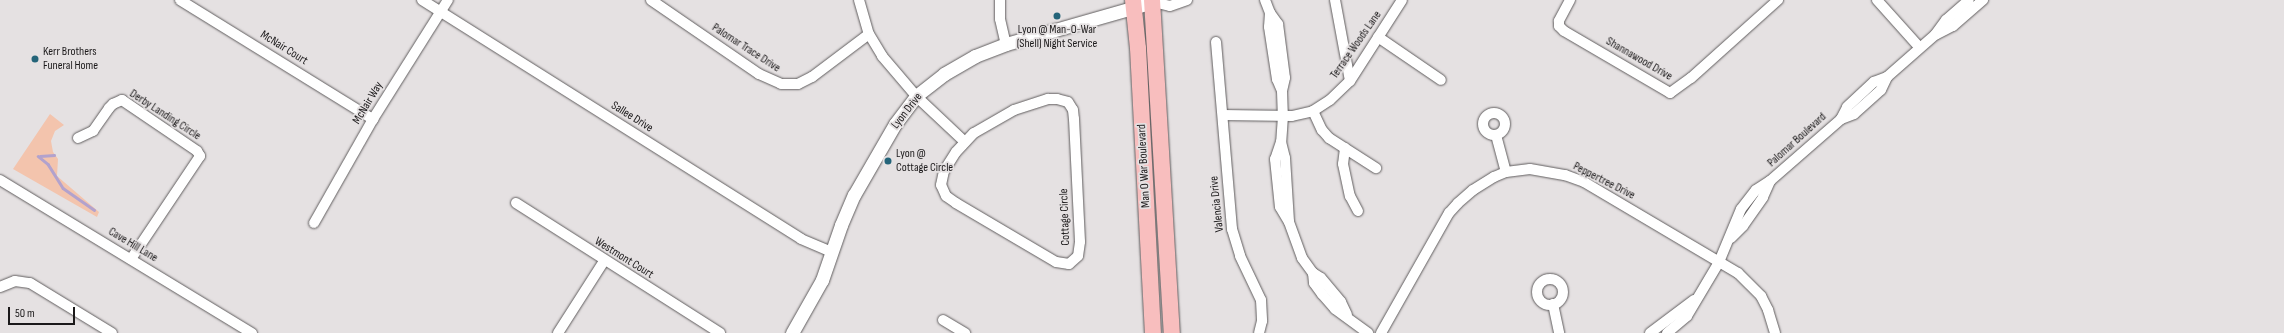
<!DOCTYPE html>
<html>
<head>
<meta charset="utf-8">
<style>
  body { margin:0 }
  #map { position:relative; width:2284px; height:333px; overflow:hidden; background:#e5e1e2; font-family:"Sofia Sans Condensed",sans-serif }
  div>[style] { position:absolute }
  .green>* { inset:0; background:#f3c4ad }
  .stream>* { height:2.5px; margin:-1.25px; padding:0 1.25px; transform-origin:1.25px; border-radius:1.25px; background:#b2a2cd }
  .roads { filter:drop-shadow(0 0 1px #605d5e) drop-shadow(0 0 1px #605d5e) }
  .minor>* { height:10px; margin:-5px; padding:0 5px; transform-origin:5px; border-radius:5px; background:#fff }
  .minor>.ring { margin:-5px; padding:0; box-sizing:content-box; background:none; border:10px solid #fff; border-radius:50% }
  .tertiary>* { height:13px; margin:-6.5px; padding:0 6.5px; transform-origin:6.5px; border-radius:6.5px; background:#fff }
  .primary>* { height:16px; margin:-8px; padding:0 8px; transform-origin:8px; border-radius:8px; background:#f8bebe }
  .dots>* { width:11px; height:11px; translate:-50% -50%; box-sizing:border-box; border:2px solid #e5e1e2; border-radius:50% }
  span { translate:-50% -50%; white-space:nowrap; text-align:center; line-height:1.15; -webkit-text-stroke:3.5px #e5e1e2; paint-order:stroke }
  .poi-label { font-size:12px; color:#1b191a }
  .left { translate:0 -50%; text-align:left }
  .street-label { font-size:12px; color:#1b191a }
  .scale { position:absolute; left:8px; top:307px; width:67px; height:18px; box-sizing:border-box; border:2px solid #1b191a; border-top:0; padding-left:5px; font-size:12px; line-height:14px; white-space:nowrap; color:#1b191a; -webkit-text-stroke:3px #e5e1e2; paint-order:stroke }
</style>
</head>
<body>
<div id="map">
  <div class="green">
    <div style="clip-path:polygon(50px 114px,64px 125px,55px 131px,51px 141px,53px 152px,58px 159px,57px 176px,99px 212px,97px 217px,13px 169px)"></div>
  </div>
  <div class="stream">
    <div style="left:38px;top:156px;width:13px;rotate:39deg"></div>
    <div style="left:48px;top:164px;width:28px;rotate:58deg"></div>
    <div style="left:63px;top:188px;width:38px;rotate:35deg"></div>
    <div style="left:40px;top:156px;width:14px;rotate:-4deg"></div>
  </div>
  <div class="roads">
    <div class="minor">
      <div style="left:180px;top:0;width:227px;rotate:31.7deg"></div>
      <div style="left:422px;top:0;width:448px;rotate:32.2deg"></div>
      <div style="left:801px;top:239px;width:33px;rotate:23deg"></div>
      <div style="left:651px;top:0;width:131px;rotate:34.4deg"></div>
      <div style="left:759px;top:74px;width:24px;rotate:24deg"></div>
      <div style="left:781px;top:84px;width:17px"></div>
      <div style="left:798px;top:84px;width:16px;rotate:-27deg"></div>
      <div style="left:812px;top:77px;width:71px;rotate:-37deg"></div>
      <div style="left:859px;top:0;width:35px;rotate:74deg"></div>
      <div style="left:869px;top:34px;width:26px;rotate:59deg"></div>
      <div style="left:882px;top:56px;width:52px;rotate:49.6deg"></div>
      <div style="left:916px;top:96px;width:67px;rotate:43.2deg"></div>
      <div style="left:1000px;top:0;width:19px;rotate:90deg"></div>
      <div style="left:1000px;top:19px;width:26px;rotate:77deg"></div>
      <div style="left:1265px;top:0;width:14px;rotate:69deg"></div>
      <div style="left:1270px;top:13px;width:14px;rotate:54deg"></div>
      <div style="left:1278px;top:24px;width:54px;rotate:82.6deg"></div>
      <div style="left:1285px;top:78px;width:13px;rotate:103deg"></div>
      <div style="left:1282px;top:91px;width:25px;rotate:88deg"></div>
      <div style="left:1283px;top:116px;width:26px;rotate:94deg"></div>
      <div style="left:1281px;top:142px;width:18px;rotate:109deg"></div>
      <div style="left:1275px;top:159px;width:48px;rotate:84.1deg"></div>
      <div style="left:1280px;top:207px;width:17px;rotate:59deg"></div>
      <div style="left:1289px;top:222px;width:38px;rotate:70deg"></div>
      <div style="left:1302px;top:258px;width:19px;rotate:54deg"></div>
      <div style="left:1313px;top:273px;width:9px;rotate:32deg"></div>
      <div style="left:1321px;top:278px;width:31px;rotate:50deg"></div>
      <div style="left:1341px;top:302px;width:14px;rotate:65deg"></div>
      <div style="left:1335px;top:0;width:82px;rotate:79.5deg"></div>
      <div style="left:1570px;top:0;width:24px;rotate:118deg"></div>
      <div style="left:1559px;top:21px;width:5px;rotate:90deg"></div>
      <div style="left:1559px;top:26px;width:7px;rotate:45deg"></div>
      <div style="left:1564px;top:31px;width:123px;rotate:30.3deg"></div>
      <div style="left:1670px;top:93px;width:26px;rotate:-36deg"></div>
      <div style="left:1691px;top:78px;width:117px;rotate:-41.9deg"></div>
      <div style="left:1877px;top:0;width:64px;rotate:48.1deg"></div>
      <div style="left:1153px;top:2px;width:17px;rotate:13deg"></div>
      <div style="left:1170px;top:6px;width:18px;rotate:-19deg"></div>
      <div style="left:1270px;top:13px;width:14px;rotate:94deg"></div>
      <div style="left:1269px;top:27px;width:53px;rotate:81.3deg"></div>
      <div style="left:1277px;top:79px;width:13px;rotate:67deg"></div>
      <div style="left:1937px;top:34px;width:18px;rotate:-27deg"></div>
      <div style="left:1953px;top:26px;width:40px;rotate:-41deg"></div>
      <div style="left:1378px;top:37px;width:76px;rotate:34.3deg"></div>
      <div style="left:1216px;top:42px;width:188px;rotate:85.1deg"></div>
      <div style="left:1232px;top:229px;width:28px;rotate:73deg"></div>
      <div style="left:1240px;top:256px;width:49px;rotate:64.5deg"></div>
      <div style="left:1261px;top:300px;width:21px;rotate:87deg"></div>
      <div style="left:1262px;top:321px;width:12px;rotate:104deg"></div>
      <div style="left:1048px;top:99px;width:9px"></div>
      <div style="left:1057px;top:99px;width:11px;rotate:15deg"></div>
      <div style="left:1068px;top:102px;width:9px;rotate:58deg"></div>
      <div style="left:1073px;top:110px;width:9px;rotate:84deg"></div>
      <div style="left:1074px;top:119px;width:123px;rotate:87.2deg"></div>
      <div style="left:1080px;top:242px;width:14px;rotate:98deg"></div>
      <div style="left:1078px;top:256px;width:12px;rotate:138deg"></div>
      <div style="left:1069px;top:264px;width:13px;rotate:-171deg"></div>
      <div style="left:1056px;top:262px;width:116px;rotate:-149.5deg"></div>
      <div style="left:956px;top:203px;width:12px;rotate:-145deg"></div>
      <div style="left:946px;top:196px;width:12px;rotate:-114deg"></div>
      <div style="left:941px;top:185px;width:14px;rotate:-78deg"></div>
      <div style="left:944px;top:171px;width:22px;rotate:-58deg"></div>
      <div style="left:956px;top:152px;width:26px;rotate:-47deg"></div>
      <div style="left:974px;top:133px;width:46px;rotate:-29.9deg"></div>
      <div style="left:1014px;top:110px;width:36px;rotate:-18deg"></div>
      <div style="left:1313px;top:111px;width:21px;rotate:65deg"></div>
      <div style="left:1322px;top:130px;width:11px;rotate:49deg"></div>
      <div style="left:1329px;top:138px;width:56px;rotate:32.6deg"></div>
      <div class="ring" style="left:1483px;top:113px;width:12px;height:12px"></div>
      <div style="left:1223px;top:115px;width:69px;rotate:0.8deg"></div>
      <div style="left:1292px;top:116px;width:22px;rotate:-13deg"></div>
      <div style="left:1313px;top:111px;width:20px;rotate:-33deg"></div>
      <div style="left:1330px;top:100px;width:28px;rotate:-44deg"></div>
      <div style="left:1350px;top:81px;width:96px;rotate:-57.3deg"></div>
      <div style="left:1841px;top:119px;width:14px;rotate:-21deg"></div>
      <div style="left:1854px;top:114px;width:36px;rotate:-42deg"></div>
      <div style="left:1881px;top:90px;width:14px;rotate:-65deg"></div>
      <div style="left:1496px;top:135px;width:38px;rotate:75deg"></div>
      <div style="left:78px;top:138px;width:17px;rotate:-25deg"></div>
      <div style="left:93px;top:131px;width:28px;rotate:-55deg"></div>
      <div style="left:109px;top:108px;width:6px;rotate:-45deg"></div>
      <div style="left:113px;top:104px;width:10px;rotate:-24deg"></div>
      <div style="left:122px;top:100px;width:91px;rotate:34.2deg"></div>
      <div style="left:197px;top:151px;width:6px;rotate:59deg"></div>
      <div style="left:200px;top:156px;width:124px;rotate:123.8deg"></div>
      <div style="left:1281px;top:142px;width:16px;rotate:76deg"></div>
      <div style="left:1285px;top:158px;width:63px;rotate:86.4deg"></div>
      <div style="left:1345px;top:148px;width:16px;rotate:97deg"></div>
      <div style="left:1343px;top:164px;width:33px;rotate:78deg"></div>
      <div style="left:1350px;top:196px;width:17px;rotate:62deg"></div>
      <div style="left:0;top:180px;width:295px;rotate:31.3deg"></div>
      <div style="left:516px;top:203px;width:242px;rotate:32.5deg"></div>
      <div style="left:314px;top:223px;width:120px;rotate:-60.4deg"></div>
      <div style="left:373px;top:119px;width:141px;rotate:-57.8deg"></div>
      <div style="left:1731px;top:238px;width:17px;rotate:-45deg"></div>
      <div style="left:1743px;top:226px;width:35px;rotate:-55deg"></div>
      <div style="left:1763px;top:197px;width:17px;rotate:-66deg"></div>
      <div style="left:1313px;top:273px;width:10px;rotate:84deg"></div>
      <div style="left:1314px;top:283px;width:14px;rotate:54deg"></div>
      <div style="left:1322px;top:294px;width:20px;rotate:49deg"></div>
      <div style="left:1335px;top:309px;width:41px;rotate:36deg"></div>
      <div class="ring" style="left:1537px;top:279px;width:16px;height:16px"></div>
      <div style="left:0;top:287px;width:16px;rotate:-22deg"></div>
      <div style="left:15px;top:281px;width:15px;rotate:8deg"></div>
      <div style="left:30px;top:283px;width:96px;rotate:31.4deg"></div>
      <div style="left:1553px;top:304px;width:30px;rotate:78deg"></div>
      <div style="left:943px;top:320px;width:26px;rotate:31deg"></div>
      <div style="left:558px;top:333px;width:85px;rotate:-57.4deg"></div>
      <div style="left:1381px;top:333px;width:138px;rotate:-60.5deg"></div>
      <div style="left:1449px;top:213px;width:13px;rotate:-48deg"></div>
      <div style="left:1458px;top:203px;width:20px;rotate:-41deg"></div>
      <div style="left:1473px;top:190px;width:25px;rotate:-32deg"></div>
      <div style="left:1494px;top:177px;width:13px;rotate:-23deg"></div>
      <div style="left:1506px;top:172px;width:24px;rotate:-7deg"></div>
      <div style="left:1530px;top:169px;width:36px;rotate:10deg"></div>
      <div style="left:1565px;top:175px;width:20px;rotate:20deg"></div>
      <div style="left:1584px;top:182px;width:179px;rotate:30.6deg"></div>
      <div style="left:1738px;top:273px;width:33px;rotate:45deg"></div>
      <div style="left:1761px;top:296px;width:16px;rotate:63deg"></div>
      <div style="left:1768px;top:310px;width:24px;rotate:73deg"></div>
      <div style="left:1650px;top:333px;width:55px;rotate:-36.9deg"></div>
      <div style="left:1667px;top:333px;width:26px;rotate:-40deg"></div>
      <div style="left:1687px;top:316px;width:63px;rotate:-59.3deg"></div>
      <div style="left:1719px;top:262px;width:57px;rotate:-67.5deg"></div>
      <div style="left:1741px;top:209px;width:24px;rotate:-52deg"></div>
      <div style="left:1756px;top:190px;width:17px;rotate:-33deg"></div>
      <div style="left:1770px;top:181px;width:94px;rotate:-41.1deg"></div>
      <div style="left:1841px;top:119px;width:13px;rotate:-63deg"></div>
      <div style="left:1847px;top:107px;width:37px;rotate:-43deg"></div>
      <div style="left:1874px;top:82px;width:14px;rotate:-21deg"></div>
      <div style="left:1887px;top:77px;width:64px;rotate:-41.2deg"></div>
      <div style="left:1935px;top:35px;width:19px;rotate:-54deg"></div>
      <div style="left:1946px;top:20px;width:30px;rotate:-41deg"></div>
    </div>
    <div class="tertiary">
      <div style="left:792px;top:333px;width:61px;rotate:-60.5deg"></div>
      <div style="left:822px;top:280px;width:58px;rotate:-70.9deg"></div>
      <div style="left:841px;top:225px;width:33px;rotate:-67deg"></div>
      <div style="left:854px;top:195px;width:82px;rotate:-60deg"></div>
      <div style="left:895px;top:124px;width:35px;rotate:-53deg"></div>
      <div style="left:916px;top:96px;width:36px;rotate:-38deg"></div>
      <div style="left:944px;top:74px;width:36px;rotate:-30deg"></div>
      <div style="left:975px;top:56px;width:33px;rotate:-21deg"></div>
      <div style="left:1006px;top:44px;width:153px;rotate:-15.9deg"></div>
    </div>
    <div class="primary">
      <div style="left:1133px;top:0;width:48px;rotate:84.1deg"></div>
      <div style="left:1138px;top:48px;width:285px;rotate:87deg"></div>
      <div style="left:1152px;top:0;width:334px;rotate:86.6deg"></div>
    </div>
  </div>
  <div class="dots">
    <div style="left:1057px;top:16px;background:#246479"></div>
    <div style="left:35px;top:59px;background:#246479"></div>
    <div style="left:888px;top:161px;background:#246479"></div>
  </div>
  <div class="poi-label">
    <span style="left:1057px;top:37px">Lyon @ Man-O-War<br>(Shell) Night Service</span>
    <span class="left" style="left:43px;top:59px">Kerr Brothers<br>Funeral Home</span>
    <span class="left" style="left:896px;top:161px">Lyon @<br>Cottage Circle</span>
  </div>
  <div class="street-label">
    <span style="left:1356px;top:45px;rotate:-55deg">Terrace Woods Lane</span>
    <span style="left:284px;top:48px;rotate:32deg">McNair Court</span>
    <span style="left:746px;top:48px;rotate:33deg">Palomar Trace Drive</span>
    <span style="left:1639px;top:59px;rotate:30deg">Shannawood Drive</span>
    <span style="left:368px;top:103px;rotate:-59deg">McNair Way</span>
    <span style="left:907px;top:111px;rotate:-52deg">Lyon Drive</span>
    <span style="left:165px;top:115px;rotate:33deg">Derby Landing Circle</span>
    <span style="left:632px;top:117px;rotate:32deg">Sallee Drive</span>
    <span style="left:1797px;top:140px;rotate:-42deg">Palomar Boulevard</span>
    <span style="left:1144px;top:166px;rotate:-93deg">Man O War Boulevard</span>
    <span style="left:1604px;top:181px;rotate:27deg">Peppertree Drive</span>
    <span style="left:1217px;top:204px;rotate:-96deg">Valencia Drive</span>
    <span style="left:1065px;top:217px;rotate:-92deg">Cottage Circle</span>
    <span style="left:133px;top:245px;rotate:31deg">Cave Hill Lane</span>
    <span style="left:624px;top:258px;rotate:32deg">Westmont Court</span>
  </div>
  <div class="scale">50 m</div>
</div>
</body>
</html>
